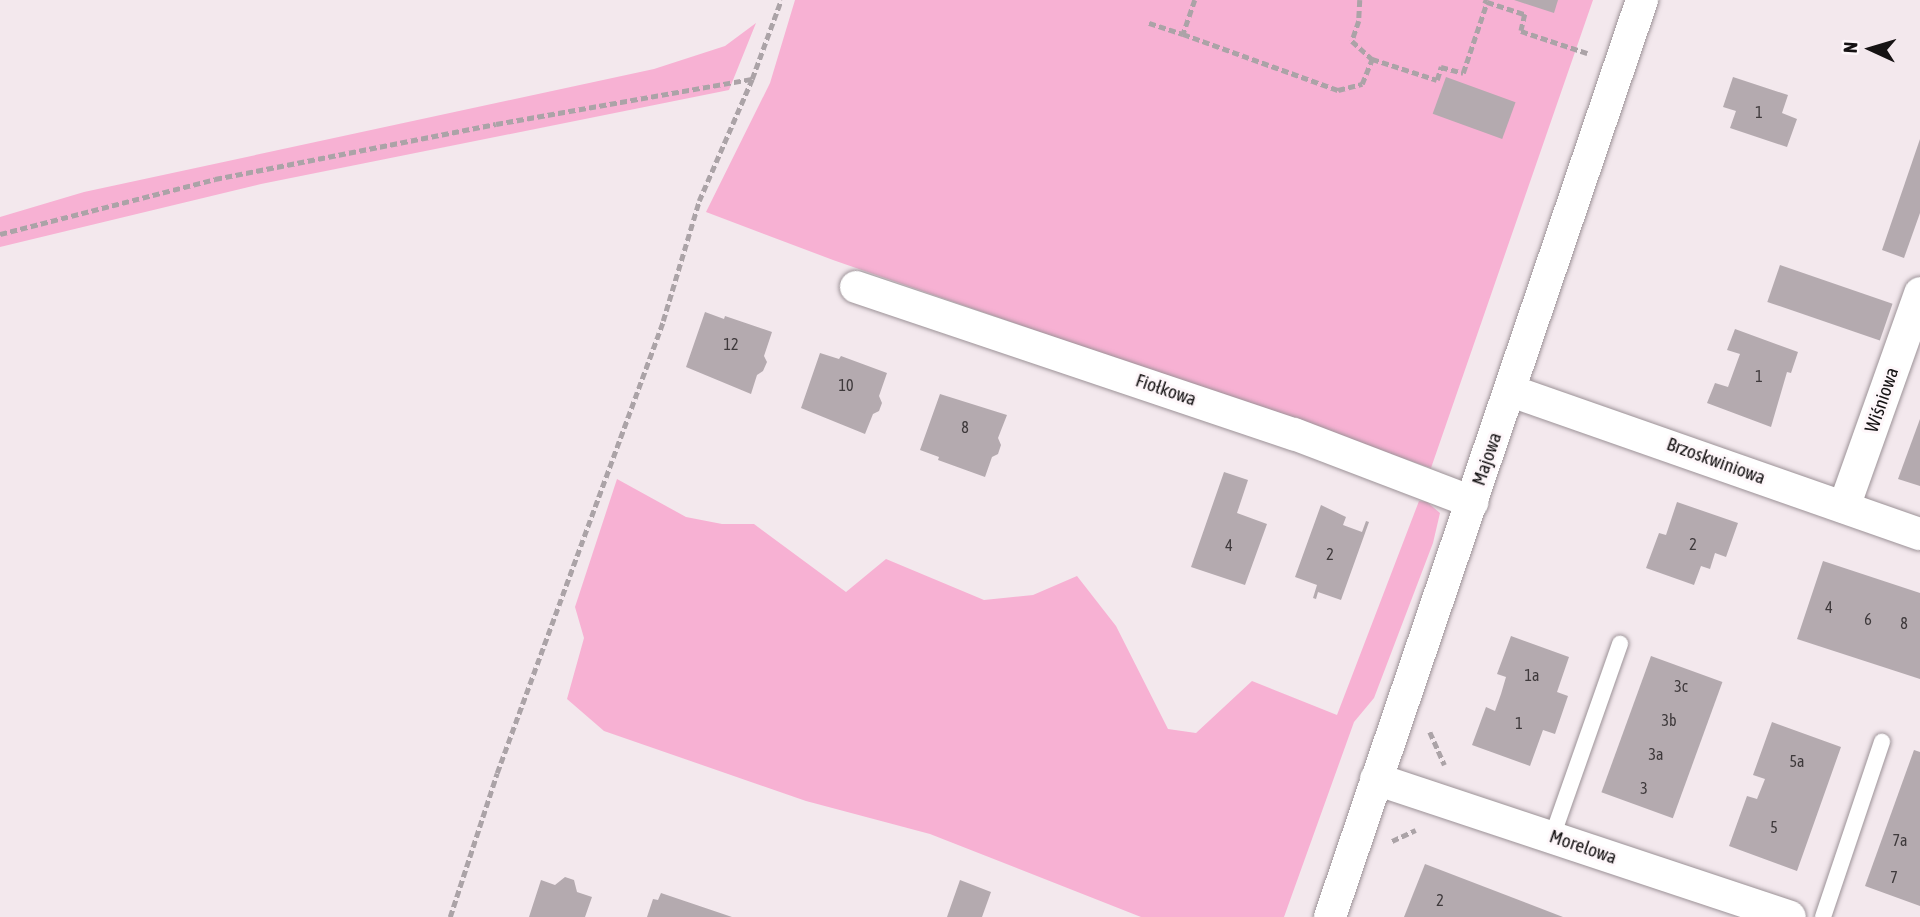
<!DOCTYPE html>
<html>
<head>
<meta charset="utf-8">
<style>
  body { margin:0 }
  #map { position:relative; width:1920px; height:917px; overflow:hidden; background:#f3e8ed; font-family:"Asap Condensed",sans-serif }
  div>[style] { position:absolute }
  .green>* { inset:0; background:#f7b1d3 }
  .building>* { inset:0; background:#b4aaaf; transform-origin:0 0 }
  .path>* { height:4.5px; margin-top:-2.25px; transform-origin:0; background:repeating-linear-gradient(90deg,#aba3a7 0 7px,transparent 0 10.5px) }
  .roads { filter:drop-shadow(0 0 2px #9c9297) drop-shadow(0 0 2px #9c9297) }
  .lane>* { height:16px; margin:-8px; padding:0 8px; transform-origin:8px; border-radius:8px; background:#fff }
  .street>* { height:32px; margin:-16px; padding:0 16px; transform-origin:16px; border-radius:16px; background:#fff }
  span { translate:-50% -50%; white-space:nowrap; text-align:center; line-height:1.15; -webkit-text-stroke:6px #fef7fa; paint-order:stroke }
  .number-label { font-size:16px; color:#3e393b }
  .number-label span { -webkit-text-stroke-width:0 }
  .street-label { font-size:19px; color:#161314 }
  .north { position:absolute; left:1836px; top:14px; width:70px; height:70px; -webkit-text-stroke:5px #fef7fa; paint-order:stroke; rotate:274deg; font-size:19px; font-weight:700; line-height:28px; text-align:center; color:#161314 }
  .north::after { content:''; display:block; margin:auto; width:24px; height:32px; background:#161314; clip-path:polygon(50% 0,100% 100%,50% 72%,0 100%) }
</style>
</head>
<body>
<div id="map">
  <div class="green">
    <div style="clip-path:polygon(795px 0,1593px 0,1431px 468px,833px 260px,706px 212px,770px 83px)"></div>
    <div style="clip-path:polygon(756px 23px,729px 90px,261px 184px,0 247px,0 217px,84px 192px,654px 69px,725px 46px)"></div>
    <div style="clip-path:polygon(617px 479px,686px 517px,722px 524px,754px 524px,846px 592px,886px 559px,984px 600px,1033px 595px,1077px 576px,1116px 626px,1168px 729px,1196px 733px,1252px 681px,1337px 715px,1419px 501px,1427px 502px,1440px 513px,1433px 543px,1374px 698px,1354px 722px,1284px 917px,1141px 917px,930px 834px,806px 801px,604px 731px,567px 699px,584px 638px,575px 607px)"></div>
  </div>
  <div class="building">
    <div style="clip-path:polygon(1514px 0,1558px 0,1554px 13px)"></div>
    <div style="left:1446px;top:77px;width:74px;height:39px;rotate:20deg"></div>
    <div style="clip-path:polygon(1733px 77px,1788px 95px,1782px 113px,1797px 119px,1787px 147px,1730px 128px,1736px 111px,1723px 107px)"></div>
    <div style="clip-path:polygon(1920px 139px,1920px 213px,1904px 258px,1882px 250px)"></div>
    <div style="left:1780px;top:265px;width:119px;height:39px;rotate:19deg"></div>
    <div style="clip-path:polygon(705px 312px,724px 319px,725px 316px,772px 332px,764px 356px,767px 362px,763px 371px,757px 375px,751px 394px,686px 367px)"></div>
    <div style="clip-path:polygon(1735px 329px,1798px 352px,1791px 373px,1787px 372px,1771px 427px,1707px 403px,1715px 383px,1728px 387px,1740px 354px,1727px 350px)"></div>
    <div style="clip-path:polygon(820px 353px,839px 359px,841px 356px,887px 373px,879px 396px,882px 403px,879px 411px,873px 414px,865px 434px,801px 408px)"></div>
    <div style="clip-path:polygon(940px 394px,1007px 415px,998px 438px,1001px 445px,998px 454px,992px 457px,985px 477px,938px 460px,939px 457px,920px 450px)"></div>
    <div style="clip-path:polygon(1920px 419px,1920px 486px,1898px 479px)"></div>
    <div style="clip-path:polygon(1224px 472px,1248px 480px,1237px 513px,1267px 524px,1245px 585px,1191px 567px)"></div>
    <div style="clip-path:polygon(1677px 502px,1738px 523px,1726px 557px,1715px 553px,1710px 569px,1701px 566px,1694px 585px,1646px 568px,1659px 533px,1666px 535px)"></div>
    <div style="clip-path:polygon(1321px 505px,1346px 517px,1343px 525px,1362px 532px,1366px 521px,1369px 522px,1341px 600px,1318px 592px,1316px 599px,1313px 598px,1317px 585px,1295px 577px)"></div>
    <div style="clip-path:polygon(1823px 561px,1920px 593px,1920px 679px,1797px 639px)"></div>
    <div style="clip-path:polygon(1511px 636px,1569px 657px,1557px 692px,1568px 696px,1555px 734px,1543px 730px,1530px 766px,1472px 745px,1486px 707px,1495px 711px,1501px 694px,1506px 677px,1497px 674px)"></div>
    <div style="left:1651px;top:656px;width:76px;height:145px;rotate:20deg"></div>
    <div style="clip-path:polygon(1772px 722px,1841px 747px,1797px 871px,1729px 846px,1747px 796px,1757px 799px,1765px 779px,1753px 775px)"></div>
    <div style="clip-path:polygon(1914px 750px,1920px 752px,1920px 906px,1865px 886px)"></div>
    <div style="clip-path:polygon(1425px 864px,1563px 917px,1404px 917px)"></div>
    <div style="clip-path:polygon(565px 877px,574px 880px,577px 892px,592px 897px,585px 917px,529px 917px,541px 880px,555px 885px)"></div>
    <div style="clip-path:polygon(960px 880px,991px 892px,982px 917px,947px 917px)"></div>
    <div style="clip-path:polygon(661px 893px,732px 917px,647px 917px,653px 899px,658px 900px)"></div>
  </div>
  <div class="path">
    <div style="left:1195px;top:0;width:36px;rotate:109deg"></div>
    <div style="left:1183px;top:34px;width:165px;rotate:19.9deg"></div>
    <div style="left:1338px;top:90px;width:25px;rotate:-14deg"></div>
    <div style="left:1362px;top:84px;width:27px;rotate:-68deg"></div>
    <div style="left:1360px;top:0;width:21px;rotate:93deg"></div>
    <div style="left:1359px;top:21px;width:21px;rotate:109deg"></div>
    <div style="left:1352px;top:41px;width:27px;rotate:42deg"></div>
    <div style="left:1372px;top:59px;width:68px;rotate:17.9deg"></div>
    <div style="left:1437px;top:80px;width:14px;rotate:-73deg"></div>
    <div style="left:1441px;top:67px;width:23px;rotate:15deg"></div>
    <div style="left:1463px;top:73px;width:75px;rotate:-71.3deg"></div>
    <div style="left:1487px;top:2px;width:4px;rotate:-153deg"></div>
    <div style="left:1487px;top:2px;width:40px;rotate:18deg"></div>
    <div style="left:1525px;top:14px;width:17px;rotate:103deg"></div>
    <div style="left:1521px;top:31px;width:70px;rotate:18.4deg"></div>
    <div style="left:1149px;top:23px;width:36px;rotate:18deg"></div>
    <div style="left:0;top:234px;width:222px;rotate:-14.3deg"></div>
    <div style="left:215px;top:179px;width:286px;rotate:-11.1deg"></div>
    <div style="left:496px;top:124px;width:260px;rotate:-10deg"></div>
    <div style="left:1430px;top:732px;width:36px;rotate:66deg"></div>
    <div style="left:1392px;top:841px;width:26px;rotate:-25deg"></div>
    <div style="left:450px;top:917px;width:151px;rotate:-71.9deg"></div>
    <div style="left:497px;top:773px;width:482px;rotate:-69.8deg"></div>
    <div style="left:663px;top:321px;width:125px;rotate:-73.3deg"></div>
    <div style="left:699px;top:201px;width:133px;rotate:-66.5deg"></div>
    <div style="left:752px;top:79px;width:84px;rotate:-69.8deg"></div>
  </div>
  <div class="roads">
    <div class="lane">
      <div style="left:1552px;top:837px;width:205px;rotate:-70.6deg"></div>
      <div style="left:1823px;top:917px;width:185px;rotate:-71.4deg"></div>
    </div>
    <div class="street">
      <div style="left:856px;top:287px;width:462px;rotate:18.6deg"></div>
      <div style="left:1294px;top:434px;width:191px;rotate:20.9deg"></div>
      <div style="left:1511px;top:391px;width:433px;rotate:19.3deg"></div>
      <div style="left:1844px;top:507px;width:227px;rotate:-70.4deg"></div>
      <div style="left:1376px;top:779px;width:436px;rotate:18.4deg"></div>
      <div style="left:1330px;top:917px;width:969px;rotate:-71.21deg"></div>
    </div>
  </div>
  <div class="number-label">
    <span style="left:1759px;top:112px">1</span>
    <span style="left:731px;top:344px">12</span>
    <span style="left:1759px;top:376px">1</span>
    <span style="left:846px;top:385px">10</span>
    <span style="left:965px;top:427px">8</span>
    <span style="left:1693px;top:544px">2</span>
    <span style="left:1229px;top:545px">4</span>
    <span style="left:1330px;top:554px">2</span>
    <span style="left:1829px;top:607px">4</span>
    <span style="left:1868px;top:619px">6</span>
    <span style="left:1904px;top:623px">8</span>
    <span style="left:1532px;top:675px">1a</span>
    <span style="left:1681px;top:686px">3c</span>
    <span style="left:1669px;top:720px">3b</span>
    <span style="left:1519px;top:723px">1</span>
    <span style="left:1656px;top:754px">3a</span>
    <span style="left:1797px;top:761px">5a</span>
    <span style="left:1644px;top:788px">3</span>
    <span style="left:1774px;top:827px">5</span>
    <span style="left:1900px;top:840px">7a</span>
    <span style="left:1894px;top:877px">7</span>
    <span style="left:1440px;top:900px">2</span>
  </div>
  <div class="street-label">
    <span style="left:1166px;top:390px;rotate:19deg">Fiołkowa</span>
    <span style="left:1882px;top:400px;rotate:-71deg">Wiśniowa</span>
    <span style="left:1487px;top:459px;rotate:-71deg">Majowa</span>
    <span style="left:1716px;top:461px;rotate:20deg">Brzoskwiniowa</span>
    <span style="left:1583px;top:847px;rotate:19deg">Morelowa</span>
  </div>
  <div class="north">N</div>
</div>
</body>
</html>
